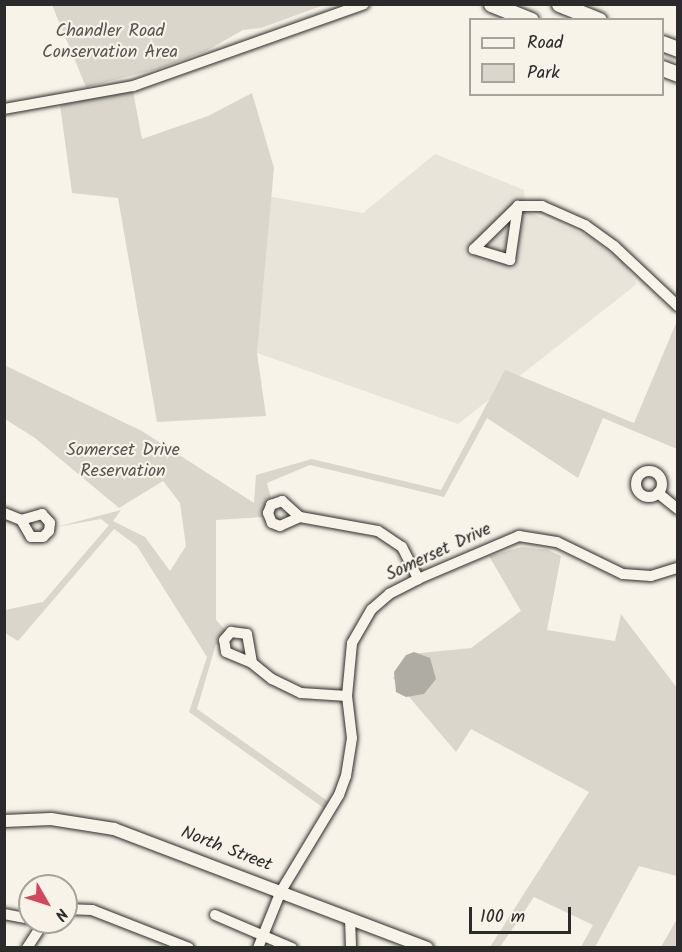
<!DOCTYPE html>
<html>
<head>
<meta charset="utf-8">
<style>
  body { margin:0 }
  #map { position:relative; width:682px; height:952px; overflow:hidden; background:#f7f3e8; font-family:Kalam,sans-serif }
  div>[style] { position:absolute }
  .built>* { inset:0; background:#e8e4da }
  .green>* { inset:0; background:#dad6cc }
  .water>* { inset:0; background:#afaca4 }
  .roads { filter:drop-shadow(0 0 2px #2b2b2b) drop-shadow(0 0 2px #2b2b2b) }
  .minor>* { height:10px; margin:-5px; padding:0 5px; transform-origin:5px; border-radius:5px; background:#f7f3e8 }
  .minor>.ring { margin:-5px; padding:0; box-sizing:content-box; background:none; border:10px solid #f7f3e8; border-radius:50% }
  .major>* { height:12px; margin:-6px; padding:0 6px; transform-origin:6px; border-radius:6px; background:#f7f3e8 }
  .highway>* { height:15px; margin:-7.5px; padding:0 7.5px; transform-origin:7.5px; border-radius:7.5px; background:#f7f3e8 }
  span { translate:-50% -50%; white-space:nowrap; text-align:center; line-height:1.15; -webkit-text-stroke:4.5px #f7f3e8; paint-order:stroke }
  .park-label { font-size:18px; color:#575653 }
  .street-label { font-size:18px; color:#2b2b2b }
  .frame { position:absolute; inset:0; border:6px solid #2b2b2b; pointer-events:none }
  .legend { position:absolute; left:469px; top:18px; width:195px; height:78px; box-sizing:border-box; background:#f7f3e8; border:2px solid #a5a39c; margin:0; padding:8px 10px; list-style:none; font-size:18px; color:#2b2b2b }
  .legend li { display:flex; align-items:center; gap:12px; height:30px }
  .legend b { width:30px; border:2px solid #a5a39c }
  .north { position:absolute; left:18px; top:874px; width:60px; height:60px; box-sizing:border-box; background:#f7f3e8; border:2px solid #a5a39c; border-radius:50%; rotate:129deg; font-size:16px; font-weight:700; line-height:24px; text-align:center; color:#2b2b2b }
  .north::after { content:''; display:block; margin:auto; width:21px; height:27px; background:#d1495b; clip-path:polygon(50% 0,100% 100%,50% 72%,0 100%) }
  .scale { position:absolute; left:469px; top:907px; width:102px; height:27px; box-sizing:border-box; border:3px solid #2b2b2b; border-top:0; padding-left:8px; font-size:18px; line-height:21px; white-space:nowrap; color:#2b2b2b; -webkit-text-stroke:4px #f7f3e8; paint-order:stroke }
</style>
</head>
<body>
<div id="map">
  <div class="built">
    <div style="clip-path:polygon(435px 154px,524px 190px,525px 211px,588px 236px,623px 262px,637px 284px,458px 424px,257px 353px,267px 196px,363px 213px)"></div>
  </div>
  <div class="green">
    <div style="clip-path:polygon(52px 5px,324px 5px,261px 28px,243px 30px,206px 51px,158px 69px,86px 87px)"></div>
    <div style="clip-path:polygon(133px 91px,142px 139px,208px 116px,252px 93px,274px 168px,257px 353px,266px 416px,157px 422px,118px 198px,72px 193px,60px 105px)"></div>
    <div style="clip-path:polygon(677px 321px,677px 449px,603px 418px,578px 478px,487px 418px,444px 497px,310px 465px,267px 483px,271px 498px,262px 517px,216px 520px,216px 620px,226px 631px,221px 646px,216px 644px,197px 709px,329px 802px,325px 809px,189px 712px,207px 657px,137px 546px,114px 529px,18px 641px,5px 633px,5px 610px,43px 602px,109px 525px,101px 519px,56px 527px,121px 510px,113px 521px,145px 537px,170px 571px,186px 546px,180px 503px,163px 481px,119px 508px,35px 438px,5px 419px,4px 365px,142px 431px,254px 503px,256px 475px,312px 459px,441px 490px,505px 370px,634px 423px)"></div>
    <div style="clip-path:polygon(522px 547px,548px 550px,561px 556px,547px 630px,615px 641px,621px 614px,677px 688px,677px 876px,639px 866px,595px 947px,581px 947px,593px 925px,534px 897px,500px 947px,490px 947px,589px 792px,471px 729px,456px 752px,393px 678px,410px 654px,471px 648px,521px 611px,489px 556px)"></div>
    <div style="clip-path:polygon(677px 919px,677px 947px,661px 947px)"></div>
  </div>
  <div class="water">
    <div style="clip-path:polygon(414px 652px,430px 658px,436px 679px,424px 694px,406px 697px,396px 692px,394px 672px,406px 655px)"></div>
  </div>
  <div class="roads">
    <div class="minor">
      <div style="left:4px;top:109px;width:131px;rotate:-10.1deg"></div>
      <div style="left:133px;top:86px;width:245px;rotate:-19.5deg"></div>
      <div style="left:518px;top:206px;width:62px;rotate:135.7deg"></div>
      <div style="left:474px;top:249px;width:38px;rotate:17deg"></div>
      <div style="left:510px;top:260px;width:55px;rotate:-81.6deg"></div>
      <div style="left:518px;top:206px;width:24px"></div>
      <div style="left:542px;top:206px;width:47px;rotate:23.8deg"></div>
      <div style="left:585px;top:225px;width:36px;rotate:36deg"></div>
      <div style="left:614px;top:246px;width:88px;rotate:43.2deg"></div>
      <div class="ring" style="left:636px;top:471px;width:16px;height:16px"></div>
      <div style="left:658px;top:493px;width:26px;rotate:39deg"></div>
      <div style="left:4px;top:513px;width:18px;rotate:22deg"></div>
      <div style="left:21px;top:520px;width:22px;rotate:-16deg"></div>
      <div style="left:42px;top:514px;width:12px;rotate:48deg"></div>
      <div style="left:50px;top:523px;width:8px;rotate:97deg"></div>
      <div style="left:49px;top:531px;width:8px;rotate:135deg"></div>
      <div style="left:43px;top:537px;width:12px;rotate:180deg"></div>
      <div style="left:31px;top:537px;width:20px;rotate:-120deg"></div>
      <div style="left:300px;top:517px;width:22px;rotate:156deg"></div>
      <div style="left:280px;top:526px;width:9px;rotate:-159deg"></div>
      <div style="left:272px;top:523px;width:11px;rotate:-112deg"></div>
      <div style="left:268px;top:513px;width:9px;rotate:-69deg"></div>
      <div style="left:271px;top:505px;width:12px;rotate:-20deg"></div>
      <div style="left:282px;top:501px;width:24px;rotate:42deg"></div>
      <div style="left:300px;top:517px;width:79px;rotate:10.2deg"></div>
      <div style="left:378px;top:531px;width:29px;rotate:34deg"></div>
      <div style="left:402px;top:547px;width:36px;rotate:63deg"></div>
      <div style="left:252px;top:663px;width:28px;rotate:-157deg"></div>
      <div style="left:226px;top:652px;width:12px;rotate:-99deg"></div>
      <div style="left:224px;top:640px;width:11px;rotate:-49deg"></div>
      <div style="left:231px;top:632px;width:16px;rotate:7deg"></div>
      <div style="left:247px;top:634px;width:29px;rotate:80deg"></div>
      <div style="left:252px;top:663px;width:26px;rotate:39deg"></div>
      <div style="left:272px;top:679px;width:32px;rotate:26deg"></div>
      <div style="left:301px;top:693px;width:46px;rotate:3.7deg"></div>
      <div style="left:66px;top:909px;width:26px;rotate:2deg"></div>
      <div style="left:92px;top:910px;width:104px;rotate:21.4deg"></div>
      <div style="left:4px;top:914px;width:26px;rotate:11deg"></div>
      <div style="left:215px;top:915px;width:84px;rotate:23.2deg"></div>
      <div style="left:350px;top:918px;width:30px;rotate:88deg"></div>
      <div style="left:27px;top:948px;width:31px;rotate:-57deg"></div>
      <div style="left:258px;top:948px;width:61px;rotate:-68deg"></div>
      <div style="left:281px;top:891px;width:112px;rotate:-58.9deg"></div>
      <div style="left:339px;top:795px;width:20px;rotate:-70deg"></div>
      <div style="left:346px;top:776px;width:38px;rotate:-81deg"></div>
      <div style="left:352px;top:738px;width:42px;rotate:-96.8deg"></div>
      <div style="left:347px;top:696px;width:53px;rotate:-84.6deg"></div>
      <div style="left:352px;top:643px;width:39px;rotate:-60deg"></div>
      <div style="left:372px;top:609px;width:23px;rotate:-41deg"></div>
      <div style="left:389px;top:594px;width:33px;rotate:-27deg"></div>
      <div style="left:418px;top:579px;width:110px;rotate:-23.1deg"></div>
      <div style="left:519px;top:536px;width:38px;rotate:9deg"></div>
      <div style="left:557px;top:542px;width:73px;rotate:25.9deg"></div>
      <div style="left:623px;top:574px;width:28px;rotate:4deg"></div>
      <div style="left:651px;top:576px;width:28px;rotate:-17deg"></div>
    </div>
    <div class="major">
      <div style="left:4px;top:821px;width:47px;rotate:-2.4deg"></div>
      <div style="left:51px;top:819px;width:64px;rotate:9deg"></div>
      <div style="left:114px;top:829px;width:335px;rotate:20.8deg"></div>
    </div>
    <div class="highway">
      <div style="left:491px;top:4px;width:43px;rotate:21.8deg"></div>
      <div style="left:559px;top:4px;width:43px;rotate:21.8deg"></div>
      <div style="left:662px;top:43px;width:17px;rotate:21deg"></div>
      <div style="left:662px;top:68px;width:17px;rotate:21deg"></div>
    </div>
  </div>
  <div class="park-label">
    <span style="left:110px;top:43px">Chandler Road<br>Conservation Area</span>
    <span style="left:123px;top:462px">Somerset Drive<br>Reservation</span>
  </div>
  <div class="street-label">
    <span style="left:439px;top:553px;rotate:-25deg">Somerset Drive</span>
    <span style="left:226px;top:850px;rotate:21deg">North Street</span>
  </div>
  <div class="frame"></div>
  <ul class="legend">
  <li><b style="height:8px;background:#f7f3e8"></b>Road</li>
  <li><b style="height:16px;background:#dad6cc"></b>Park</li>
  </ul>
  <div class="north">N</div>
  <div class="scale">100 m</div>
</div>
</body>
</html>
